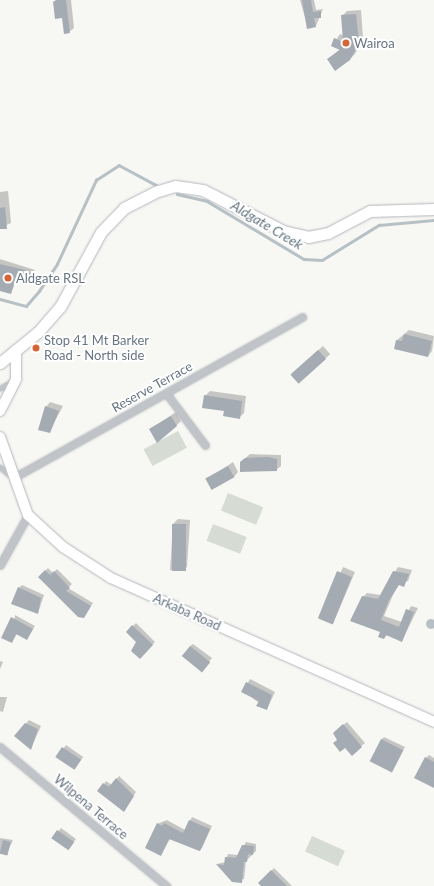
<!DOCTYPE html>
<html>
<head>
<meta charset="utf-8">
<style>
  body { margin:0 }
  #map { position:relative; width:434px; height:886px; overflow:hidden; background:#f7f7f4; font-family:Lato,sans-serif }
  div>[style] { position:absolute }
  .green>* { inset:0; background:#d6dbd4; transform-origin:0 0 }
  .water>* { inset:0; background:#b7c0c5 }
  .round { border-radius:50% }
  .shadow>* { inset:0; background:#0003; transform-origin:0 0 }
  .stream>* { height:2.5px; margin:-1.25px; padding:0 1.25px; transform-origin:1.25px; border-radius:1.25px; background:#b7c0c5 }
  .building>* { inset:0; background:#a4abb2; transform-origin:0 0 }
  .roads { filter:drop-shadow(0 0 1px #b3b7bc) drop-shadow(0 0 1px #b3b7bc) }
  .lane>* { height:3.5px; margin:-1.75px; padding:0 1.75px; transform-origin:1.75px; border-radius:1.75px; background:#c0c3c7 }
  .street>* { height:7px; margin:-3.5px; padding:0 3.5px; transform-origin:3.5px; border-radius:3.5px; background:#c0c3c7 }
  .secondary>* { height:10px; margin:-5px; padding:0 5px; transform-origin:5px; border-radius:5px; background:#fff }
  .primary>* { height:11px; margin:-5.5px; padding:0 5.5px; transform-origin:5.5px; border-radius:5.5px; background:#fff }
  .dots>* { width:11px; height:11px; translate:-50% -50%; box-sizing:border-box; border:2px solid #fff; border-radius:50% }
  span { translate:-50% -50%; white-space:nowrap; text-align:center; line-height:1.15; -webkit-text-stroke:4px #fff; paint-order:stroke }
  .poi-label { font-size:13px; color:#687583 }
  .left { translate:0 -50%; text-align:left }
  .street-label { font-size:13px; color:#687583 }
  .water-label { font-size:14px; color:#64767f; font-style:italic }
</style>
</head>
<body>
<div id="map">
  <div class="green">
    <div style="left:178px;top:431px;width:19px;height:39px;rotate:62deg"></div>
    <div style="left:228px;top:493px;width:38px;height:19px;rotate:22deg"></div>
    <div style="left:213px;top:524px;width:36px;height:18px;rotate:21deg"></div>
    <div style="left:312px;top:836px;width:36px;height:17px;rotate:24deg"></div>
  </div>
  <div class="water">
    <div class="round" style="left:426px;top:619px;width:10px;height:10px"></div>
  </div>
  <div class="shadow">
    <div style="clip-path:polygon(56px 0,71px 0,74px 28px,69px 32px)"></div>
    <div style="clip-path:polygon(300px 0,314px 0,316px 10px,323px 9px,316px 26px,308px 28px)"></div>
    <div style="clip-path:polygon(361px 10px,363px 38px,355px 54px,350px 59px,328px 59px,340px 49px,332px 46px,340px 34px,344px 36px,342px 16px,347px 11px)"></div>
    <div style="clip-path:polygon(8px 191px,11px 223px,0 228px,0 192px)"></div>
    <div style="clip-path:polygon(0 259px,35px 270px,27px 279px,19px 274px,11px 293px,0 290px)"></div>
    <div style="clip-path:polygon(409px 330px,434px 336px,432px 351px,428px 356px,396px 349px,397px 340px)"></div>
    <div style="left:323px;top:346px;width:11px;height:42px;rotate:49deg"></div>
    <div style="clip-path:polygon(210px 391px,246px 396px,244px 413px,239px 418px,225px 411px,205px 396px)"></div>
    <div style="clip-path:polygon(50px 402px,63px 406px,49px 432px,46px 407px)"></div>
    <div style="clip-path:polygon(176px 412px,181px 421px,176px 426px,150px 429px)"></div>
    <div style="clip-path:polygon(250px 454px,281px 455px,281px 466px,276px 470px,241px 462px)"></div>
    <div style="clip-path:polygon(233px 462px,238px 472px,234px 477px,208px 479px)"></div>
    <div style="clip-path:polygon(178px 519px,190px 520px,187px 567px,183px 571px,170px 570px,173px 524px)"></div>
    <div style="left:343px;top:567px;width:13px;height:57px;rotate:23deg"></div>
    <div style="clip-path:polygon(398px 567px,412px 570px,408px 581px,399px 584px,393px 595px,384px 616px,402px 622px,411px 606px,418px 608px,402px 641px,387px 635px,384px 638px,363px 597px,367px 593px,381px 595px)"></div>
    <div style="clip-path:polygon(48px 568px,53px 573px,57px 569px,72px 584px,68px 588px,93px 603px,84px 617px,40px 577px)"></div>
    <div style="clip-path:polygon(22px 585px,44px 595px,38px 613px,19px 588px)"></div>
    <div style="clip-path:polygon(15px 615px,35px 626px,27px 639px,17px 634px,12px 642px)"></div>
    <div style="clip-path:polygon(136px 623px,155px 642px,140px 657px,138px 642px,127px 632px)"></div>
    <div style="clip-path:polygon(193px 644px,212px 658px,205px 667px,190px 646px)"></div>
    <div style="clip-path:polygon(0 661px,3px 662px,0 669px)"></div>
    <div style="clip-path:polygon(250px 679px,275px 692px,267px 709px,243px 691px)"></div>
    <div style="clip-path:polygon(0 697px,7px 697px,3px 712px,0 711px)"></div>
    <div style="clip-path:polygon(29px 720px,41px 726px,31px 748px,16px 736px)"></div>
    <div style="clip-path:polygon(347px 722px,365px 743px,352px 754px,338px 740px,337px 730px)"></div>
    <div style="clip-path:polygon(384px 737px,405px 747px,392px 771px,381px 740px)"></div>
    <div style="left:66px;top:745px;width:21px;height:15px;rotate:35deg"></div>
    <div style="clip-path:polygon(429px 755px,434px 758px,434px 787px,426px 758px)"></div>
    <div style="clip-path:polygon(119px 776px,136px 792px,124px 811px,104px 784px,106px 781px,112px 785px)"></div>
    <div style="clip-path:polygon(192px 817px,212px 826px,202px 848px,199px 851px,170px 839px,161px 855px,157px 824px,167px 820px,185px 830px)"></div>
    <div style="clip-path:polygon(61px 828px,76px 839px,71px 846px,53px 838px)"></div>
    <div style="clip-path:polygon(0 838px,13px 840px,6px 855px,0 853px)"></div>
    <div style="clip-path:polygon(246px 842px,256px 844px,256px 851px,246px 861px,244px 879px,232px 881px,217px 864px,225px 862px,228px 854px,238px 855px)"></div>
    <div style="clip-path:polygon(274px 868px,292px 886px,263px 886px,260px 883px)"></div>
  </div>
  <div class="stream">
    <div style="left:177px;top:194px;width:31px;rotate:13deg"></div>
    <div style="left:207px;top:201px;width:113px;rotate:30.9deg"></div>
    <div style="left:304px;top:259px;width:18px;rotate:3deg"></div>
    <div style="left:322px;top:260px;width:67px;rotate:-31.6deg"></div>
    <div style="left:379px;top:225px;width:55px;rotate:-5.2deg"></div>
    <div style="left:0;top:299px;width:27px;rotate:15deg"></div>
    <div style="left:26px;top:306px;width:20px;rotate:-49deg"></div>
    <div style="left:39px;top:291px;width:32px;rotate:-56deg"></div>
    <div style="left:57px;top:264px;width:93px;rotate:-65.1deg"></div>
    <div style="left:96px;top:180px;width:27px;rotate:-33deg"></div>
    <div style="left:119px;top:165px;width:42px;rotate:28.4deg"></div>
  </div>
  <div class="building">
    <div style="clip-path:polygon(56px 0,66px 0,70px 33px,64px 34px,62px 18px,55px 19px,53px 2px)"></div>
    <div style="clip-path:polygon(302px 0,311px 0,313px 12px,321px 11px,321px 18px,314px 18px,316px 27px,307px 29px)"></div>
    <div style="clip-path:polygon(356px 14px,359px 43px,350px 60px,335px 71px,327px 59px,340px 50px,331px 46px,334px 38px,343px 42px,341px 15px)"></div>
    <div style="clip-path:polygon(5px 207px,7px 229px,0 229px,0 208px)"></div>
    <div style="clip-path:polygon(0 264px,25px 270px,32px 275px,27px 281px,17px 273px,11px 294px,0 291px)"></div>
    <div style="clip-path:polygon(404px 334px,432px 341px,428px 357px,394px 349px,396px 340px,402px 341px)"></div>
    <div style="left:318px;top:350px;width:12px;height:37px;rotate:48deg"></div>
    <div style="clip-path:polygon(204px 395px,242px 401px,240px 419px,223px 416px,224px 411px,202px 408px)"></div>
    <div style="clip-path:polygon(45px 406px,59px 411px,50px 433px,38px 430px)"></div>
    <div style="clip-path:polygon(171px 416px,177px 426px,157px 443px,149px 429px)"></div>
    <div style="clip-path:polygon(268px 457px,277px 459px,277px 471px,240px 472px,240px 462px,245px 458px)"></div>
    <div style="left:228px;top:466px;width:13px;height:26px;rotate:61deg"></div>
    <div style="left:172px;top:524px;width:14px;height:47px"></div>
    <div style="clip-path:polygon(45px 570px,50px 575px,54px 571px,70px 588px,66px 591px,91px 606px,84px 618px,78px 617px,38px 577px)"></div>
    <div style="left:337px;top:571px;width:16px;height:51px;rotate:22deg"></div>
    <div style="clip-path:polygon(393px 571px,409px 574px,404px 587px,399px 585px,389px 600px,381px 620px,399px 627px,406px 609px,414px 612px,402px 642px,386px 635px,384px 639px,378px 637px,380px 632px,350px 621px,362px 596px,378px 599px)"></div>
    <div style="clip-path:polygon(18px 587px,41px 598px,38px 614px,11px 604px)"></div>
    <div style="clip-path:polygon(11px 617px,33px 629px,27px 640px,16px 634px,12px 643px,1px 638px)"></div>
    <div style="clip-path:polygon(132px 625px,153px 645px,140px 659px,131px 651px,136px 642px,126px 632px)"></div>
    <div style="left:190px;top:646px;width:26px;height:13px;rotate:39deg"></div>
    <div style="clip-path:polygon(246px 682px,272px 695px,267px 710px,256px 706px,259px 701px,241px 692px)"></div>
    <div style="clip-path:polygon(25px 723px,38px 729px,31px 750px,14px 736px)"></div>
    <div style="clip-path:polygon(343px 724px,362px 747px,352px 756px,345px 748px,340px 752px,333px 743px,337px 740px,333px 733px)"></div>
    <div style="left:381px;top:739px;width:25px;height:25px;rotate:27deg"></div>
    <div style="left:62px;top:747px;width:23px;height:12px;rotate:34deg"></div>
    <div style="clip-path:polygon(425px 757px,434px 762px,434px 788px,414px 778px)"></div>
    <div style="clip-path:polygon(116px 778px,134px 796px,124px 812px,97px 791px,103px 783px,109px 787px)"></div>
    <div style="clip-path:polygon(189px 820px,210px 829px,200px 851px,169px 839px,161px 856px,145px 848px,157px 823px,162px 826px,164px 823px,183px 833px)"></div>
    <div style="left:57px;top:830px;width:21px;height:10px;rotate:35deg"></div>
    <div style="left:3px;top:840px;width:8px;height:14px;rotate:14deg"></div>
    <div style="clip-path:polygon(242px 845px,254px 846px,253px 855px,248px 854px,247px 862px,244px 862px,242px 883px,232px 882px,216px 864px,224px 865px,225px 857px,236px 858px)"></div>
    <div style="clip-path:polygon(271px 870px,287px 886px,261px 886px,258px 883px)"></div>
  </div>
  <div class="roads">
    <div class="lane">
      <div style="left:0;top:389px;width:14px;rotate:-30deg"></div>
      <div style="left:0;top:467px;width:16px;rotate:40deg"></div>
    </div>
    <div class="street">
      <div style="left:166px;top:393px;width:65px;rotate:53.1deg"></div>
      <div style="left:13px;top:478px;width:331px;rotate:-29.1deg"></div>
      <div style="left:0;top:565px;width:57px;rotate:-60.8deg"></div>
      <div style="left:0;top:747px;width:217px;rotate:39.9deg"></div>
    </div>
    <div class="secondary">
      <div style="left:0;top:411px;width:36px;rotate:-63deg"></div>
      <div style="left:16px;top:379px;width:29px;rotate:-90deg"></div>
      <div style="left:0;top:437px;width:83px;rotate:70.3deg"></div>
      <div style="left:28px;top:515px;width:47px;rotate:42.4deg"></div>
      <div style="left:63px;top:547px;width:57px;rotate:32.9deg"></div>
      <div style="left:111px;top:578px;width:354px;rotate:24deg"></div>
    </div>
    <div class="primary">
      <div style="left:0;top:363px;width:49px;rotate:-39.2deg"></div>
      <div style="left:38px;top:332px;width:33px;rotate:-49deg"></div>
      <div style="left:60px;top:307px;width:85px;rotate:-61.3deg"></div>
      <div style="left:101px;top:232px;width:33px;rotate:-46deg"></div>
      <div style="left:124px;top:208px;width:38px;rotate:-27deg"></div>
      <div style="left:158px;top:191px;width:18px;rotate:-16deg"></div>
      <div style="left:175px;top:186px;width:28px;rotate:8deg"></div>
      <div style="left:203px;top:190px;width:90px;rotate:27.1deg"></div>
      <div style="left:283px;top:231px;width:26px;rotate:13deg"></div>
      <div style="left:308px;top:237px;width:20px;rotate:-11deg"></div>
      <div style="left:328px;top:233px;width:47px;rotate:-27.6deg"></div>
      <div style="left:370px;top:211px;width:64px;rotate:-1.8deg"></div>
    </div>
  </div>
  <div class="dots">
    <div style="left:346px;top:43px;background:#d56536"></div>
    <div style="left:8px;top:278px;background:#d56536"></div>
    <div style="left:36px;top:348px;background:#d56536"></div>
  </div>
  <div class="poi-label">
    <span class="left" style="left:354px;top:43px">Wairoa</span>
    <span class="left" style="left:16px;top:278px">Aldgate RSL</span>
    <span class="left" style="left:44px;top:348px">Stop 41 Mt Barker<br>Road - North side</span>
  </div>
  <div class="street-label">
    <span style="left:152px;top:387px;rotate:-29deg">Reserve Terrace</span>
    <span style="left:187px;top:612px;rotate:24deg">Arkaba Road</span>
    <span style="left:91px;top:807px;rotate:40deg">Wilpena Terrace</span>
  </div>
  <div class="water-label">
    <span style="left:267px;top:225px;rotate:31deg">Aldgate Creek</span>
  </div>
</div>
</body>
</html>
